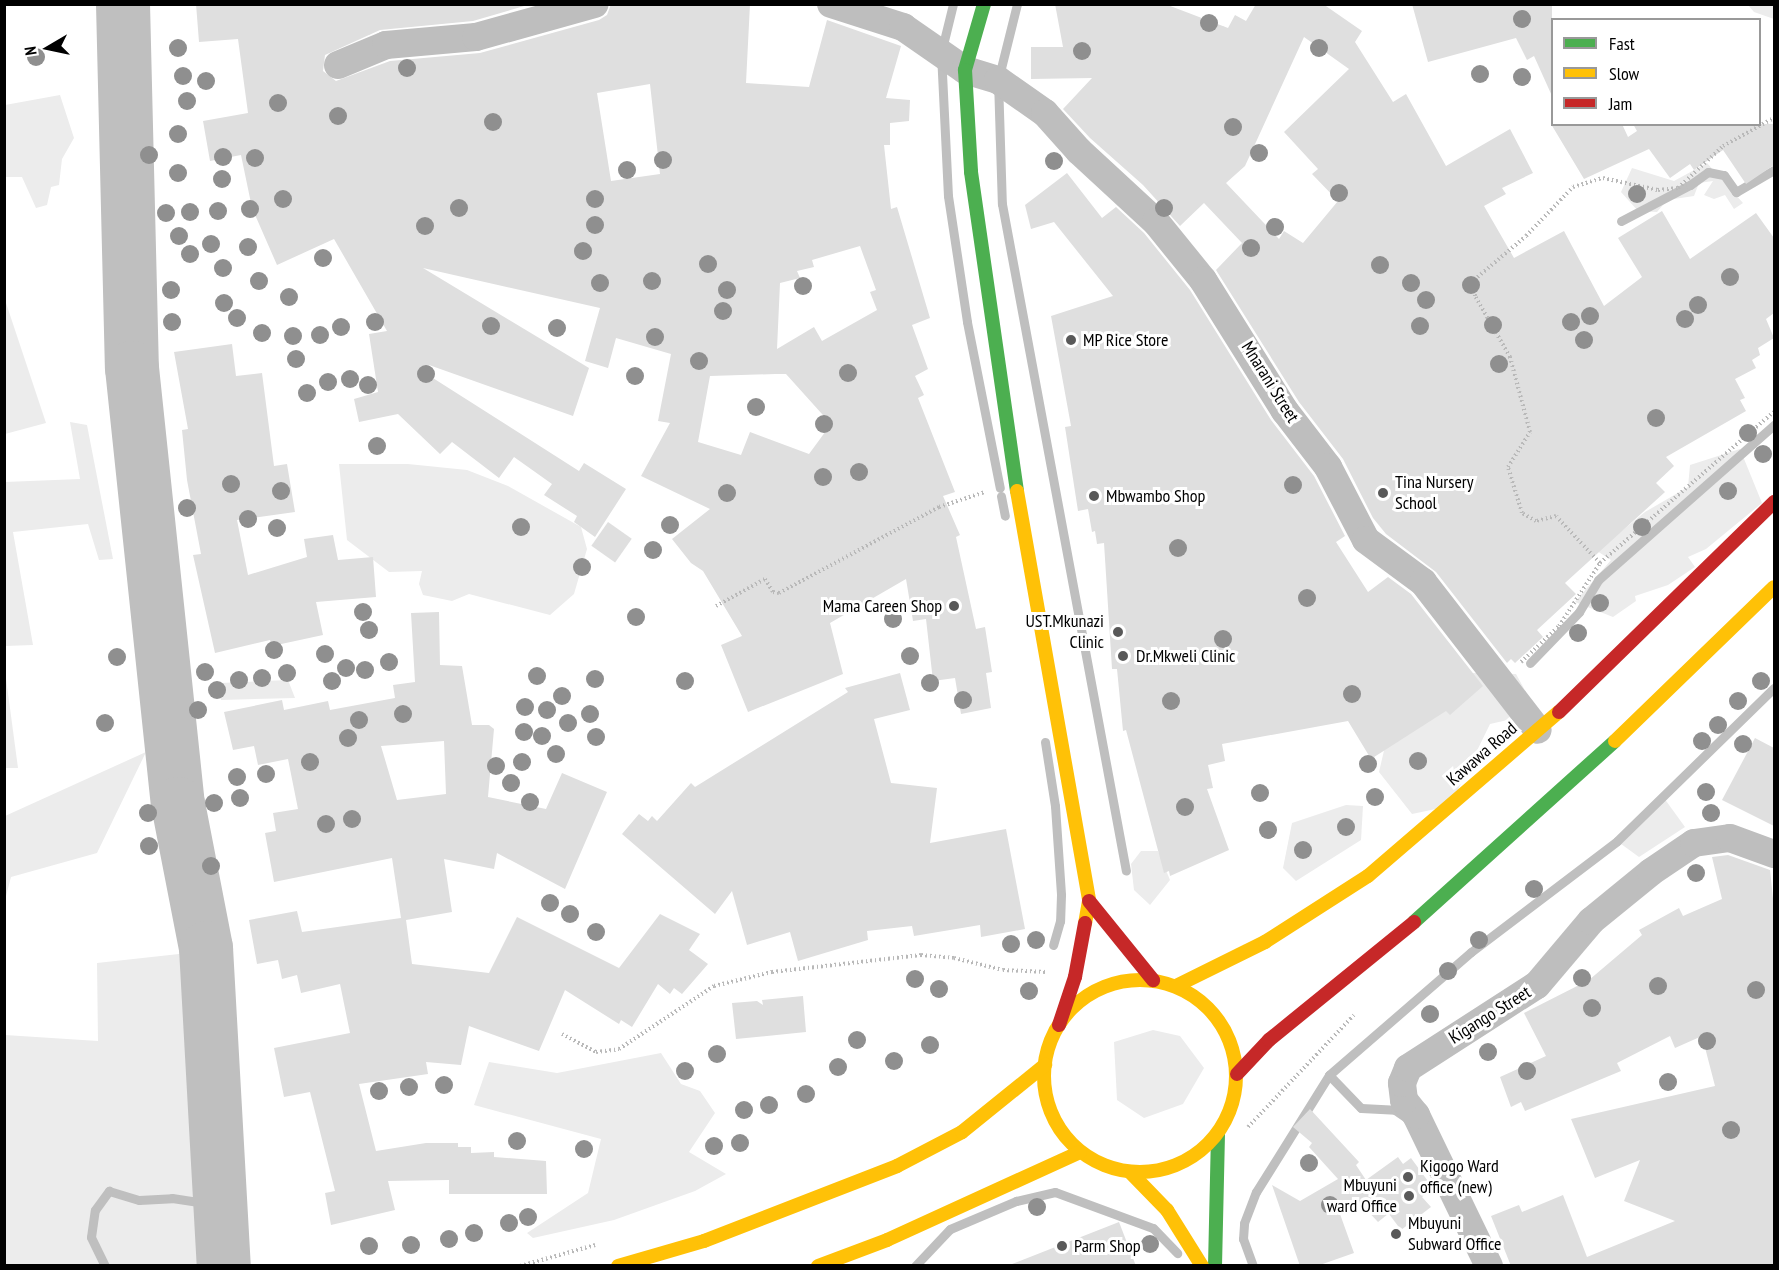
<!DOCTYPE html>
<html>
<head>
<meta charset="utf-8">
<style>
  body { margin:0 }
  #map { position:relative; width:1779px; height:1270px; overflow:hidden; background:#fff; font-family:"PT Sans Narrow",sans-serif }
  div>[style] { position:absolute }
  .green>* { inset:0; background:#ececec }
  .stream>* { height:9px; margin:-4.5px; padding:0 4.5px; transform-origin:4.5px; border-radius:4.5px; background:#bfbfbf }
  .river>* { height:54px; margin:-27px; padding:0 27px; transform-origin:27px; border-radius:27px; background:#bfbfbf }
  .building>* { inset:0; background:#dfdfdf; transform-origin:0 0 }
  .path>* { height:4px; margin-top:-2px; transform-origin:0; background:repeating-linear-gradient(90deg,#b9b9b9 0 1.5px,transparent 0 4.5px) }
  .street>* { height:28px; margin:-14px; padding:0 14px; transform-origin:14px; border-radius:14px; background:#bebebe }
  .fast>* { height:14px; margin:-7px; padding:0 7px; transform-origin:7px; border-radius:7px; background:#4caf50 }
  .slow>* { height:14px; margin:-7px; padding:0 7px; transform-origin:7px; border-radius:7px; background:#ffc107 }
  .slow>.ring { margin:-7px; padding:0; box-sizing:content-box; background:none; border:14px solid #ffc107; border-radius:50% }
  .jam>* { height:14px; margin:-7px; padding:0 7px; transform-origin:7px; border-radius:7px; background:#c62828 }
  .trees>* { width:18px; height:18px; margin:-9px; border-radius:50%; background:#8f8f8f }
  .dots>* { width:16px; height:16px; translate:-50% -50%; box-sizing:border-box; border:3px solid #fff; border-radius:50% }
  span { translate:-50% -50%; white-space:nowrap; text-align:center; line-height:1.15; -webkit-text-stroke:6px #fff; paint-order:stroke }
  .poi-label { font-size:18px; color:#000 }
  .left { translate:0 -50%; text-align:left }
  .right { translate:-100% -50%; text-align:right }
  .street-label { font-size:18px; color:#000 }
  .frame { position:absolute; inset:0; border:6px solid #000; pointer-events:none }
  .legend { position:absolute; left:1551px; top:18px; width:210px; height:108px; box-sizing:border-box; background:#fff; border:2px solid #999; margin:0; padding:8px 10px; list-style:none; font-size:18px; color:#000 }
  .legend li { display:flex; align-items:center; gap:12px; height:30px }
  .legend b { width:30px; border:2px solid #999 }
  .north { position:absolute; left:18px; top:18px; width:60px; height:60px; -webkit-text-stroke:4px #fff; paint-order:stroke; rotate:261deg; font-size:16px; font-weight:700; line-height:24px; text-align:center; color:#000 }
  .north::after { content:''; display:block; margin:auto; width:21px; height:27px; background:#000; clip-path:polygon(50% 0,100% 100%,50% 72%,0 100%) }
</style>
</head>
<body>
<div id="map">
  <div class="green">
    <div style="clip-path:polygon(1748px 5px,1774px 5px,1774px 19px,1754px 12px)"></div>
    <div style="clip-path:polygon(60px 95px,74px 138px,62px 159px,59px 185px,51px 187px,47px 205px,36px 208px,22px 177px,5px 177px,5px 105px)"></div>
    <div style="clip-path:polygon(1707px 163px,1743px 203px,1734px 209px,1725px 195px,1714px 199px,1704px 195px,1713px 181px,1699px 183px,1694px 196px,1667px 200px,1657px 212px,1638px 211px,1621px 192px,1632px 168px,1674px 181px)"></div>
    <div style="clip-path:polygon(4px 297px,46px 423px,5px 434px,4px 434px)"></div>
    <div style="clip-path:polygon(70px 422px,87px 425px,113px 559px,99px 560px,88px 524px,13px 532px,33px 645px,5px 646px,5px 482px,80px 479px)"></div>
    <div style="clip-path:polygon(1740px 449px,1762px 503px,1706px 549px,1688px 557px,1695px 567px,1668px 585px,1635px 596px,1636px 601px,1613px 617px,1575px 602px,1611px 560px,1597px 551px,1645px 512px,1688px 487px,1690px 465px)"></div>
    <div style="clip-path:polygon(339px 464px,408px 464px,467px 470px,508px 486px,581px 527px,587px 549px,574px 594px,550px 615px,469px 594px,452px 601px,423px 595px,419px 584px,422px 571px,389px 572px,347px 540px)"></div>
    <div style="clip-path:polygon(5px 671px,18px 768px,5px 768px)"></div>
    <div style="clip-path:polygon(1472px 673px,1516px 674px,1527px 694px,1525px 716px,1490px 724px,1450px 806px,1412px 814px,1379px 772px,1386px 742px)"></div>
    <div style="clip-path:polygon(288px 680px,295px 698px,221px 700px,220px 683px)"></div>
    <div style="clip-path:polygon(146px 752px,97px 853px,11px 877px,5px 900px,5px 816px)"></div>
    <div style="clip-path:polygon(1664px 798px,1685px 827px,1639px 857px,1617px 841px)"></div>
    <div style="clip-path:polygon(1346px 805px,1363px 806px,1361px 840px,1296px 881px,1283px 868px,1292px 823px)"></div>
    <div style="clip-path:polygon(1141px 851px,1158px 851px,1170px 880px,1150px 905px,1134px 890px,1131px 864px)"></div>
    <div style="clip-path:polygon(188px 953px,219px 1265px,5px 1265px,5px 1035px,98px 1041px,97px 963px)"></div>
    <div style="clip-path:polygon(1153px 1030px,1180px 1036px,1204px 1068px,1183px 1104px,1144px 1118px,1117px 1100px,1114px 1042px)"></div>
    <div style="clip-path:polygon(661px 1053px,681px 1084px,700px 1091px,715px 1113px,689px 1152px,726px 1174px,695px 1191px,614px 1220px,533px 1238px,527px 1233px,588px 1193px,601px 1139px,474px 1105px,489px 1062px,557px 1073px)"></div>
  </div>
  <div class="stream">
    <div style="left:953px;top:4px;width:50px;rotate:103.8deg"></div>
    <div style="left:941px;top:53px;width:143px;rotate:87.2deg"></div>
    <div style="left:948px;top:196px;width:127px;rotate:81.4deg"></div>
    <div style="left:967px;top:322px;width:169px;rotate:78.8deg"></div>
    <div style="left:1017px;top:4px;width:78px;rotate:104deg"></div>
    <div style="left:998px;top:80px;width:124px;rotate:88.2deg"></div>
    <div style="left:1002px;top:204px;width:678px;rotate:79.47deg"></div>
    <div style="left:1621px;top:221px;width:78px;rotate:-27.6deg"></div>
    <div style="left:1690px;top:185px;width:22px;rotate:-36deg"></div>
    <div style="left:1708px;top:172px;width:16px;rotate:11deg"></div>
    <div style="left:1724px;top:175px;width:21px;rotate:55deg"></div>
    <div style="left:1736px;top:192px;width:44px;rotate:-30.1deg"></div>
    <div style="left:1001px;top:496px;width:20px;rotate:79deg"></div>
    <div style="left:1530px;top:663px;width:71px;rotate:-46.1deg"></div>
    <div style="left:1579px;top:612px;width:37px;rotate:-59deg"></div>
    <div style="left:1598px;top:580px;width:235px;rotate:-41.4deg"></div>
    <div style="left:1045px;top:742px;width:65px;rotate:81.1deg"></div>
    <div style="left:1055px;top:806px;width:89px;rotate:86.1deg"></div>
    <div style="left:1061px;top:895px;width:26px;rotate:92deg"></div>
    <div style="left:1060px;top:921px;width:25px;rotate:106deg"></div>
    <div style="left:1329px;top:1075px;width:46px;rotate:45.9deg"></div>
    <div style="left:1361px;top:1108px;width:34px;rotate:3deg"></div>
    <div style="left:1395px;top:1110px;width:11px;rotate:34deg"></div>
    <div style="left:105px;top:1266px;width:32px;rotate:-116deg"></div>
    <div style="left:91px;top:1237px;width:27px;rotate:-82deg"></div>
    <div style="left:95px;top:1210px;width:24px;rotate:-54deg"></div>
    <div style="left:109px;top:1191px;width:31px;rotate:17deg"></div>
    <div style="left:139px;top:1200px;width:33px;rotate:-3deg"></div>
    <div style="left:172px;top:1198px;width:47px;rotate:8.7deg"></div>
    <div style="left:915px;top:1266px;width:51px;rotate:-46.6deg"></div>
    <div style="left:950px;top:1229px;width:72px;rotate:-23deg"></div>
    <div style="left:1016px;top:1201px;width:40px;rotate:-13deg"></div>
    <div style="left:1055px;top:1192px;width:104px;rotate:20.2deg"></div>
    <div style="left:1153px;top:1228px;width:35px;rotate:46deg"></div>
    <div style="left:1253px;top:1266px;width:29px;rotate:-110deg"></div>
    <div style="left:1243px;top:1239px;width:16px;rotate:-86deg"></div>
    <div style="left:1244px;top:1223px;width:33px;rotate:-69deg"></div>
    <div style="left:1256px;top:1192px;width:138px;rotate:-58deg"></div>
    <div style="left:1329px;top:1075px;width:188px;rotate:-40.9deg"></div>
    <div style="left:1471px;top:952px;width:183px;rotate:-37.2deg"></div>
    <div style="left:1617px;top:841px;width:219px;rotate:-44.3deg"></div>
  </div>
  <div class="river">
    <div style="left:123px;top:4px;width:364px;rotate:88.6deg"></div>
    <div style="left:132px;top:368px;width:438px;rotate:84deg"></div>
    <div style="left:178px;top:804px;width:147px;rotate:79deg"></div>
    <div style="left:206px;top:948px;width:319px;rotate:86.8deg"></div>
  </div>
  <div class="building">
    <div style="clip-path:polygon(evenodd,196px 4px,531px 4px,473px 21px,380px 30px,325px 55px,323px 71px,336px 81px,390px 61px,480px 53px,599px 20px,607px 15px,611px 4px,750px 4px,746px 83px,809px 87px,827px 20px,901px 46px,886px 98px,910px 100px,909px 121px,890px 123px,890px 145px,884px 145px,891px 209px,897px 207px,930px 318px,912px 325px,928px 369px,915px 376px,924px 395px,918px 398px,955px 492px,943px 496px,960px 535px,956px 537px,976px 629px,985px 627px,992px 672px,986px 673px,991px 708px,961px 714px,955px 678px,933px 681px,926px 619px,913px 621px,906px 579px,830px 623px,843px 674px,748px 712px,721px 645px,742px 636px,703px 571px,691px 563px,672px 539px,710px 509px,641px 476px,670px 423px,658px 421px,671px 354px,616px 338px,608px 368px,585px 361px,600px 308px,423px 268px,589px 368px,573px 416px,429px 365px,425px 373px,579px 471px,584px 463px,626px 489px,595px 537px,574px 522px,577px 516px,544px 495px,552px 484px,514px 457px,499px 478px,452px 442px,440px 454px,398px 414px,359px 422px,354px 399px,378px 392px,369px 334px,387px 331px,334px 239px,277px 265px,252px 208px,241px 155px,210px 161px,203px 121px,248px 113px,238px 39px,199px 42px,196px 4px,650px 84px,660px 174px,611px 181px,597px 93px,650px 84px,196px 4px,860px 246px,876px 290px,870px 292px,877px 310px,822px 341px,814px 327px,777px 349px,780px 283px,800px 278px,797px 271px,814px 267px,812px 260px,860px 246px,196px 4px,775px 374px,786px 374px,831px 424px,809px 454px,750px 432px,741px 455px,698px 442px,710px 376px,775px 374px)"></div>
    <div style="clip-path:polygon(evenodd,1055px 4px,1165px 4px,1228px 28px,1235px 15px,1246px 21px,1256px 4px,1323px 4px,1362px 31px,1355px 42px,1393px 102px,1406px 94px,1446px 166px,1510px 129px,1533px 173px,1502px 188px,1506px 194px,1484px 206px,1514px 258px,1564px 231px,1604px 306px,1642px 277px,1618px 238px,1662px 211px,1690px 259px,1756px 213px,1774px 238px,1774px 313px,1766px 319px,1774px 338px,1758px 348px,1760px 355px,1752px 360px,1756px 368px,1735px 379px,1745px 398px,1740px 400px,1746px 411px,1666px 457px,1674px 466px,1656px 483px,1665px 492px,1565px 583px,1576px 594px,1537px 630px,1543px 637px,1515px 663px,1511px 659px,1507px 663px,1436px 572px,1386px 534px,1373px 518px,1343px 459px,1299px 402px,1216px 270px,1242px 243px,1204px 203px,1180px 226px,1143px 185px,1090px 138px,1063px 109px,1092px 78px,1031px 79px,1031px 47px,1063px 47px,1055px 4px,1304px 37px,1349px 69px,1284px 132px,1318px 169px,1312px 174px,1338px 201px,1303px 243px,1284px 231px,1279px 239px,1226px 183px,1245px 166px,1304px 37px)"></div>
    <div style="clip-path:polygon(1412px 4px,1552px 4px,1552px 96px,1534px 56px,1527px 60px,1516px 38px,1428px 62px)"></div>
    <div style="clip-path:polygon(1551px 124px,1622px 124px,1628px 137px,1637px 131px,1633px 124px,1774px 124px,1774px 165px,1746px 184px,1723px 150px,1694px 170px,1690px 164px,1670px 178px,1649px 149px,1584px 179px)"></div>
    <div style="clip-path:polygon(1067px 173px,1102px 218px,1116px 207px,1144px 233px,1190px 290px,1271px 420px,1314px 476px,1345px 536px,1336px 542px,1368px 592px,1388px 577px,1411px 594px,1483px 686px,1450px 715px,1446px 711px,1371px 759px,1348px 721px,1222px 744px,1225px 761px,1208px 765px,1213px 788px,1207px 789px,1229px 850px,1170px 876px,1169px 871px,1164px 873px,1126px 730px,1123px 731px,1117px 669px,1112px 669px,1104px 543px,1097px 544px,1095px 531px,1092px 532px,1088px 509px,1078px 511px,1065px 427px,1071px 426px,1051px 316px,1113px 296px,1054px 222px,1031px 229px,1025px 205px)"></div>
    <div style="clip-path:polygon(232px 344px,236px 376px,262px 373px,274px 466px,287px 464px,295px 512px,237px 520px,248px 575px,307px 557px,304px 539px,333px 535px,338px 560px,373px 557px,376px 597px,316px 602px,323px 635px,272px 646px,270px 640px,215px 653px,193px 555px,201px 554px,187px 480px,182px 430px,188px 429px,174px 352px)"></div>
    <div style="left:608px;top:522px;width:29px;height:29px;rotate:35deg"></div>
    <div style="clip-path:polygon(evenodd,439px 612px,440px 665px,462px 666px,472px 725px,489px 725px,494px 729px,488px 797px,546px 809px,562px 773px,607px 792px,565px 889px,497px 853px,494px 869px,444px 859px,452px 912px,406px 920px,412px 964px,489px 973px,517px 917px,619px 968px,660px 914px,700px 934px,689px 950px,708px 964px,682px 994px,674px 988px,670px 994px,658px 984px,632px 1027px,621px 1020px,619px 1024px,565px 990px,539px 1051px,469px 1026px,461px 1065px,426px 1062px,428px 1074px,359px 1084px,376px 1151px,426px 1143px,458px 1143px,458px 1147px,471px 1147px,471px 1153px,494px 1152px,494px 1157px,546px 1161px,547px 1194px,449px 1194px,449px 1180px,388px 1181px,395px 1210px,331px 1225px,325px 1193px,335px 1191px,310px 1092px,284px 1097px,274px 1048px,350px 1033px,340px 984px,301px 993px,297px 975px,282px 979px,278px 960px,257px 964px,249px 920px,297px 911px,302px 932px,401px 918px,392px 858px,274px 882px,265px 833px,276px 831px,273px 813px,298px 809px,288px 759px,258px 765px,254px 746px,233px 750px,224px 712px,282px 700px,284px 710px,328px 701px,330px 710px,395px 698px,393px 685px,415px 682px,411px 613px,439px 612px,444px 741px,446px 794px,397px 800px,381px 746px,444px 741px)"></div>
    <div style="clip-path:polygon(900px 673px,910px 710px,874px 719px,891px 783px,937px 788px,930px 843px,1006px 829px,1025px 929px,981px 937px,980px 925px,914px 936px,912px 926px,867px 931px,868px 940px,798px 961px,790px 932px,747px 945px,732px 891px,715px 914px,622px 834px,639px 814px,648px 821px,652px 816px,657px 821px,691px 783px,695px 787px,848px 692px,845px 688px)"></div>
    <div style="clip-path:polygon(1755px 738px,1774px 748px,1774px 826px,1722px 800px)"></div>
    <div style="clip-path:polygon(1728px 855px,1770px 870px,1774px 908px,1774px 1266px,1511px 1266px,1491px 1216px,1519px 1205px,1522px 1212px,1563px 1195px,1587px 1257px,1675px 1221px,1624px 1201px,1640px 1160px,1595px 1178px,1571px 1119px,1715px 1086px,1702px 1036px,1675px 1048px,1670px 1036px,1617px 1063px,1621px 1071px,1525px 1111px,1521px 1102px,1511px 1107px,1500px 1077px,1546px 1056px,1524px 1013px,1589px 980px,1642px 935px,1639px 930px,1679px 908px,1683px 916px,1722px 899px,1712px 857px)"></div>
    <div style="clip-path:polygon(803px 996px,806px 1032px,736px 1039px,732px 1003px,757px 1001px,763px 1005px,762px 1000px)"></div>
    <div style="clip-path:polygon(1310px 1109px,1359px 1162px,1356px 1165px,1366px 1180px,1398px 1157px,1403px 1164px,1411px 1158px,1433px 1188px,1422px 1197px,1431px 1207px,1401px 1230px,1380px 1202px,1388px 1214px,1378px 1222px,1362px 1205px,1340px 1214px,1354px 1253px,1317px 1266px,1300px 1266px,1272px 1185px,1300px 1201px,1338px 1179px,1309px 1147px,1312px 1143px,1293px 1127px)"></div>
    <div style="clip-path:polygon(1119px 1222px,1136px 1266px,1013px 1266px,1012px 1264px)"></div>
  </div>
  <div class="path">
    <div style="left:1600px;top:563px;width:230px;rotate:-41deg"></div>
    <div style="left:716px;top:606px;width:56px;rotate:-28.9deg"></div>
    <div style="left:765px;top:579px;width:15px;rotate:58deg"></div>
    <div style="left:773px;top:592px;width:6px;rotate:9deg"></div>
    <div style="left:779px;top:593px;width:182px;rotate:-28.3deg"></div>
    <div style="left:939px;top:507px;width:48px;rotate:-18.1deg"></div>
    <div style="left:1521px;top:662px;width:52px;rotate:-43.5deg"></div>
    <div style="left:1559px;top:626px;width:75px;rotate:-56.9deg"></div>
    <div style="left:1600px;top:563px;width:64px;rotate:-133.1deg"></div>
    <div style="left:1556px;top:516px;width:21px;rotate:166deg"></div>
    <div style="left:1536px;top:521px;width:16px;rotate:-150deg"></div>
    <div style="left:1522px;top:513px;width:48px;rotate:-106.9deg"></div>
    <div style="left:1508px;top:467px;width:41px;rotate:-57.8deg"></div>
    <div style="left:1530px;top:432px;width:78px;rotate:-104.9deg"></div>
    <div style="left:1510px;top:357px;width:70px;rotate:-119.8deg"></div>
    <div style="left:1475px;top:296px;width:16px;rotate:-94deg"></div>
    <div style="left:1474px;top:280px;width:68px;rotate:-40.2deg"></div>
    <div style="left:1526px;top:236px;width:68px;rotate:-46.2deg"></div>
    <div style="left:1573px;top:187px;width:31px;rotate:-17deg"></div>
    <div style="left:1603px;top:178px;width:56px;rotate:12.3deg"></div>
    <div style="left:1658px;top:190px;width:20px;rotate:-6deg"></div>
    <div style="left:1678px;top:188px;width:62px;rotate:-43deg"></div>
    <div style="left:1723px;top:146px;width:58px;rotate:-28.8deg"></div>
    <div style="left:562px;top:1034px;width:38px;rotate:28deg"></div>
    <div style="left:596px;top:1052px;width:23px;rotate:-7deg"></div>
    <div style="left:619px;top:1049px;width:114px;rotate:-33.6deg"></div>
    <div style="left:714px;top:986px;width:60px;rotate:-13.6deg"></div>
    <div style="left:772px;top:972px;width:150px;rotate:-6.5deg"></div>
    <div style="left:921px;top:955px;width:33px;rotate:5deg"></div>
    <div style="left:954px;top:958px;width:50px;rotate:13.8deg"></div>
    <div style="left:1003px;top:970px;width:43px;rotate:2.7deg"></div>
    <div style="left:1248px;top:1127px;width:154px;rotate:-46.6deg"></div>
    <div style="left:520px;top:1266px;width:78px;rotate:-15.6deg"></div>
  </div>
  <div class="street">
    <div style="left:831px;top:4px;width:76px;rotate:17.7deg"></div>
    <div style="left:903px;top:27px;width:75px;rotate:34.7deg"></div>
    <div style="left:965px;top:70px;width:34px;rotate:17deg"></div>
    <div style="left:998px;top:80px;width:57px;rotate:35.1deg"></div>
    <div style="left:1045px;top:113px;width:51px;rotate:48.2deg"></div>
    <div style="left:1079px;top:151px;width:105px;rotate:42.7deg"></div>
    <div style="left:1156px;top:222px;width:75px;rotate:51deg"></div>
    <div style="left:1203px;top:280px;width:155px;rotate:58deg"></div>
    <div style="left:1285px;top:411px;width:71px;rotate:52.5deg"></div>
    <div style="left:1328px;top:467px;width:82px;rotate:62.5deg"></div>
    <div style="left:1366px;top:540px;width:71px;rotate:36.4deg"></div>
    <div style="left:1423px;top:582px;width:187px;rotate:52.2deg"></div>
    <div style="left:338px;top:65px;width:52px;rotate:-22.6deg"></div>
    <div style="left:386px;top:45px;width:90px;rotate:-5.1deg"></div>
    <div style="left:476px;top:37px;width:123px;rotate:-15.5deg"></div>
    <div style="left:1489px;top:1266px;width:168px;rotate:-115.8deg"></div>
    <div style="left:1416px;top:1115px;width:19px;rotate:-129deg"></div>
    <div style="left:1404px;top:1100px;width:17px;rotate:-97deg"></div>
    <div style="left:1402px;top:1083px;width:16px;rotate:-68deg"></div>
    <div style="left:1408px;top:1068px;width:153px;rotate:-32.8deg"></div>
    <div style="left:1537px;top:985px;width:84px;rotate:-49.8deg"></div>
    <div style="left:1591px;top:921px;width:77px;rotate:-39.2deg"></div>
    <div style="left:1651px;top:872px;width:52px;rotate:-34deg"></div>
    <div style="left:1694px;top:843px;width:36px;rotate:-8deg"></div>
    <div style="left:1730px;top:838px;width:47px;rotate:20deg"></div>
  </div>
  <div class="fast">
    <div style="left:984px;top:4px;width:69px;rotate:106.1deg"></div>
    <div style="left:965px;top:70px;width:102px;rotate:86.6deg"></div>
    <div style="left:971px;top:172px;width:322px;rotate:81.8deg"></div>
    <div style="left:1414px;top:922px;width:270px;rotate:-42deg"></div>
    <div style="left:1215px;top:1266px;width:132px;rotate:-88.7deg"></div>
  </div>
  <div class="slow">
    <div style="left:1017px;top:491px;width:416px;rotate:80deg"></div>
    <div style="left:1089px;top:901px;width:22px;rotate:100deg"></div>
    <div style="left:1615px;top:741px;width:221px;rotate:-44.1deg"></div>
    <div class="ring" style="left:1044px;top:980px;width:178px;height:178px"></div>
    <div style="left:1176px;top:986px;width:99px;rotate:-26.3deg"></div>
    <div style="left:1265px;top:942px;width:122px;rotate:-32.7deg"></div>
    <div style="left:1368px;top:876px;width:252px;rotate:-40.7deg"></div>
    <div style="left:1131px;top:1173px;width:52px;rotate:45.8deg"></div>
    <div style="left:1167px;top:1210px;width:66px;rotate:58deg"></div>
    <div style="left:618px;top:1266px;width:90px;rotate:-16.2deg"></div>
    <div style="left:704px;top:1241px;width:207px;rotate:-21.2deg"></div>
    <div style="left:897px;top:1166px;width:73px;rotate:-27.6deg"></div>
    <div style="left:962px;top:1132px;width:107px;rotate:-38.9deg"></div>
    <div style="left:818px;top:1266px;width:74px;rotate:-20.6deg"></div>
    <div style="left:887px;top:1240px;width:212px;rotate:-24.5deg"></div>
  </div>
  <div class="jam">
    <div style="left:1559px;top:712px;width:301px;rotate:-44.3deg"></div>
    <div style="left:1089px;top:901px;width:102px;rotate:51deg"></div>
    <div style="left:1059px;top:1025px;width:51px;rotate:-71.6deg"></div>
    <div style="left:1075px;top:977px;width:55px;rotate:-79.5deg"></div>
    <div style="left:1237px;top:1074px;width:47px;rotate:-46.7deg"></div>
    <div style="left:1269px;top:1040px;width:187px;rotate:-39.1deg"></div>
  </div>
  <div class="trees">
    <div style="left:1522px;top:19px"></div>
    <div style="left:1209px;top:23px"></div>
    <div style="left:178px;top:48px"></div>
    <div style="left:1319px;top:48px"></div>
    <div style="left:1082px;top:51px"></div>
    <div style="left:36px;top:57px"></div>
    <div style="left:407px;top:68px"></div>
    <div style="left:1480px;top:74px"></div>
    <div style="left:183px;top:76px"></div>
    <div style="left:1522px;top:77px"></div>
    <div style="left:206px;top:81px"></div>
    <div style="left:187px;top:101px"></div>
    <div style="left:278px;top:103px"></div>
    <div style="left:338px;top:116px"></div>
    <div style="left:493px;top:122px"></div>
    <div style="left:1233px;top:127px"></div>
    <div style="left:178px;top:134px"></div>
    <div style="left:1259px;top:153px"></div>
    <div style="left:149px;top:155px"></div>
    <div style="left:223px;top:157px"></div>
    <div style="left:255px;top:158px"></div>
    <div style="left:663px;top:160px"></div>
    <div style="left:1054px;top:161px"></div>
    <div style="left:627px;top:170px"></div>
    <div style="left:178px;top:173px"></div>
    <div style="left:222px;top:179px"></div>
    <div style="left:1339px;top:193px"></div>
    <div style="left:1637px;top:194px"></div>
    <div style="left:283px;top:199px"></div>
    <div style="left:595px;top:199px"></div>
    <div style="left:459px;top:208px"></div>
    <div style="left:1164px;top:208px"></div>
    <div style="left:250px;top:209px"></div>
    <div style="left:218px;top:211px"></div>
    <div style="left:190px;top:212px"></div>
    <div style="left:166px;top:213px"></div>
    <div style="left:595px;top:225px"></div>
    <div style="left:425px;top:226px"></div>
    <div style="left:1275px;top:227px"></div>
    <div style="left:179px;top:236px"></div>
    <div style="left:211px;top:244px"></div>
    <div style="left:248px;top:247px"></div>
    <div style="left:1251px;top:248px"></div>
    <div style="left:583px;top:251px"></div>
    <div style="left:190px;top:254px"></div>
    <div style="left:323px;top:258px"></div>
    <div style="left:708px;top:264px"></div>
    <div style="left:1380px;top:265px"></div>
    <div style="left:223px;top:268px"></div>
    <div style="left:1730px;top:277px"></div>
    <div style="left:259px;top:281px"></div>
    <div style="left:652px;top:281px"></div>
    <div style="left:600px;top:283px"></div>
    <div style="left:1411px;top:283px"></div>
    <div style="left:1471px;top:285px"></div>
    <div style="left:803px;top:286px"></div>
    <div style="left:171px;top:290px"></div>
    <div style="left:727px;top:290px"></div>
    <div style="left:289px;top:297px"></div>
    <div style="left:1426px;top:300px"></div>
    <div style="left:224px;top:303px"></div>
    <div style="left:1698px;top:305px"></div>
    <div style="left:723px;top:311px"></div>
    <div style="left:1590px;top:316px"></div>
    <div style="left:237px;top:318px"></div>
    <div style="left:1685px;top:319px"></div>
    <div style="left:172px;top:322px"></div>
    <div style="left:375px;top:322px"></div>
    <div style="left:1571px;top:322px"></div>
    <div style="left:1493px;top:325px"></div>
    <div style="left:491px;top:326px"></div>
    <div style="left:1420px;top:326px"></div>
    <div style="left:341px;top:327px"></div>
    <div style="left:557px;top:328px"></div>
    <div style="left:262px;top:333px"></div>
    <div style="left:320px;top:335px"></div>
    <div style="left:293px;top:336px"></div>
    <div style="left:655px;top:337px"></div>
    <div style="left:1584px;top:340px"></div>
    <div style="left:296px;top:359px"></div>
    <div style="left:699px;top:361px"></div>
    <div style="left:1499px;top:364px"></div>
    <div style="left:848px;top:373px"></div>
    <div style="left:426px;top:374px"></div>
    <div style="left:635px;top:376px"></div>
    <div style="left:350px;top:379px"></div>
    <div style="left:328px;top:382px"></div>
    <div style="left:368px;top:385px"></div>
    <div style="left:307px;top:393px"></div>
    <div style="left:756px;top:407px"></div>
    <div style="left:1656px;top:418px"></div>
    <div style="left:824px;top:424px"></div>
    <div style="left:1748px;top:433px"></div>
    <div style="left:377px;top:446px"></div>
    <div style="left:1763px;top:454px"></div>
    <div style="left:859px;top:472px"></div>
    <div style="left:823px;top:477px"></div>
    <div style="left:231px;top:484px"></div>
    <div style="left:1293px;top:485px"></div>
    <div style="left:281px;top:491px"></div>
    <div style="left:1728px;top:491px"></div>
    <div style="left:727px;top:493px"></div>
    <div style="left:187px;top:508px"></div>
    <div style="left:248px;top:519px"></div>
    <div style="left:670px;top:525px"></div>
    <div style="left:521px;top:527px"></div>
    <div style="left:1642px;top:527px"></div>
    <div style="left:277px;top:528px"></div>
    <div style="left:1178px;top:548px"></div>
    <div style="left:653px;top:550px"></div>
    <div style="left:582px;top:567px"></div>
    <div style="left:1307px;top:598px"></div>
    <div style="left:1600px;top:603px"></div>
    <div style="left:363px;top:612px"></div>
    <div style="left:636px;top:617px"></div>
    <div style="left:893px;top:619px"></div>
    <div style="left:369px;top:630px"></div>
    <div style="left:1578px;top:633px"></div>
    <div style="left:1223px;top:639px"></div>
    <div style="left:274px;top:650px"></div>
    <div style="left:325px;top:654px"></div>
    <div style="left:910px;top:656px"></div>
    <div style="left:117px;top:657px"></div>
    <div style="left:389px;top:662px"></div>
    <div style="left:346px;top:668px"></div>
    <div style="left:365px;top:670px"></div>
    <div style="left:205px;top:672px"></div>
    <div style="left:287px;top:673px"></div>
    <div style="left:537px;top:676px"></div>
    <div style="left:262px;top:678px"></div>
    <div style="left:595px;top:679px"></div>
    <div style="left:239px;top:680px"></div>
    <div style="left:332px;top:681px"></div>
    <div style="left:685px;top:681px"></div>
    <div style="left:1761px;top:681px"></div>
    <div style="left:930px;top:683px"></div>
    <div style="left:217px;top:690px"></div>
    <div style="left:1352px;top:694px"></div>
    <div style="left:562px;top:696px"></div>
    <div style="left:963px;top:700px"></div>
    <div style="left:1171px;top:701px"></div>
    <div style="left:1738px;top:701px"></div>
    <div style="left:525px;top:707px"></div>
    <div style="left:198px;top:710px"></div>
    <div style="left:547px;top:710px"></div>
    <div style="left:403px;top:714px"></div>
    <div style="left:590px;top:714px"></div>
    <div style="left:359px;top:720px"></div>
    <div style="left:105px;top:723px"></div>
    <div style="left:568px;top:723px"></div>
    <div style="left:1718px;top:725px"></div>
    <div style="left:524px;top:732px"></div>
    <div style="left:542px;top:736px"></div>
    <div style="left:596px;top:737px"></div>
    <div style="left:348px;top:738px"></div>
    <div style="left:1702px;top:741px"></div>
    <div style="left:1743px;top:744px"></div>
    <div style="left:556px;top:754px"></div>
    <div style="left:1418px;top:761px"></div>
    <div style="left:310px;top:762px"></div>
    <div style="left:522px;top:762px"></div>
    <div style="left:1368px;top:764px"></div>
    <div style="left:496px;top:766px"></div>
    <div style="left:266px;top:774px"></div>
    <div style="left:237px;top:777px"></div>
    <div style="left:511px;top:783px"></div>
    <div style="left:1706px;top:792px"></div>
    <div style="left:1260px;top:793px"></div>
    <div style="left:1375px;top:797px"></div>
    <div style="left:240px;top:798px"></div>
    <div style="left:530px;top:802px"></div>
    <div style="left:214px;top:803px"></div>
    <div style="left:1185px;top:807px"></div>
    <div style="left:148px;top:813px"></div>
    <div style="left:1711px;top:813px"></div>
    <div style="left:352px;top:819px"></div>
    <div style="left:326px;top:824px"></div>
    <div style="left:1346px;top:827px"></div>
    <div style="left:1268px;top:830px"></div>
    <div style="left:149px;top:846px"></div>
    <div style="left:1303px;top:850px"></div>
    <div style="left:211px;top:866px"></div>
    <div style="left:1696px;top:873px"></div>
    <div style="left:1534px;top:889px"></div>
    <div style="left:550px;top:903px"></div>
    <div style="left:570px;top:914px"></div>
    <div style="left:596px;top:932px"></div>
    <div style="left:1036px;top:940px"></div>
    <div style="left:1479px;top:940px"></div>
    <div style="left:1011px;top:944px"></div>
    <div style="left:1448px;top:971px"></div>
    <div style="left:1582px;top:978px"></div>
    <div style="left:915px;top:979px"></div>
    <div style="left:1658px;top:986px"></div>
    <div style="left:939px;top:989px"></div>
    <div style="left:1756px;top:990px"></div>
    <div style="left:1029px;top:991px"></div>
    <div style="left:1592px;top:1008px"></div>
    <div style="left:1430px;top:1014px"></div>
    <div style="left:857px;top:1040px"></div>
    <div style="left:1707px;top:1041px"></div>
    <div style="left:930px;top:1045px"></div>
    <div style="left:1488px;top:1052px"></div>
    <div style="left:717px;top:1054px"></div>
    <div style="left:894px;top:1061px"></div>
    <div style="left:838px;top:1067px"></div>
    <div style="left:685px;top:1071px"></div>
    <div style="left:1527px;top:1071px"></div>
    <div style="left:1668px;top:1082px"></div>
    <div style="left:444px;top:1085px"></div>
    <div style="left:409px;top:1087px"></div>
    <div style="left:379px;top:1091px"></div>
    <div style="left:806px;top:1094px"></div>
    <div style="left:769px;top:1105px"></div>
    <div style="left:744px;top:1110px"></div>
    <div style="left:1731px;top:1130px"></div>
    <div style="left:517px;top:1141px"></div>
    <div style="left:740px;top:1143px"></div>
    <div style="left:714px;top:1146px"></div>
    <div style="left:584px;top:1149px"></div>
    <div style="left:1309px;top:1163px"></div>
    <div style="left:1330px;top:1205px"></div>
    <div style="left:1037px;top:1207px"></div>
    <div style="left:528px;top:1217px"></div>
    <div style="left:509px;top:1223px"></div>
    <div style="left:474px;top:1233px"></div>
    <div style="left:449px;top:1239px"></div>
    <div style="left:1150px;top:1244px"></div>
    <div style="left:411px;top:1245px"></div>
    <div style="left:369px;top:1246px"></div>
  </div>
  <div class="dots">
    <div style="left:1071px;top:340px;background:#595959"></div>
    <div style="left:1383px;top:493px;background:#595959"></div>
    <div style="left:1094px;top:496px;background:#595959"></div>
    <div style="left:954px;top:606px;background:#595959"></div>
    <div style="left:1118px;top:632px;background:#595959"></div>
    <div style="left:1123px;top:656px;background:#595959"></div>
    <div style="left:1408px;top:1177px;background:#595959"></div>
    <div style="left:1409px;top:1196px;background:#595959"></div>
    <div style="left:1396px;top:1234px;background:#595959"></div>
    <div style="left:1062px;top:1246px;background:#595959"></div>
  </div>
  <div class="poi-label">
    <span class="left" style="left:1083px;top:340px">MP Rice Store</span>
    <span class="left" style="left:1395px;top:493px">Tina Nursery<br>School</span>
    <span class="left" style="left:1106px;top:496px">Mbwambo Shop</span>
    <span class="right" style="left:942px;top:606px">Mama Careen Shop</span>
    <span class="right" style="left:1104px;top:632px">UST.Mkunazi<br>Clinic</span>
    <span class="left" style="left:1136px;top:656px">Dr.Mkweli Clinic</span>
    <span class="left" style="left:1420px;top:1177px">Kigogo Ward<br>office (new)</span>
    <span class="right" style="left:1397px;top:1196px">Mbuyuni<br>ward Office</span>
    <span class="left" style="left:1408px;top:1234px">Mbuyuni<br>Subward Office</span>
    <span class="left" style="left:1074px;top:1246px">Parm Shop</span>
  </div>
  <div class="street-label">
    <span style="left:1270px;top:382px;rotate:58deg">Mnarani Street</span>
    <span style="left:1482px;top:754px;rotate:-41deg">Kawawa Road</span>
    <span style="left:1490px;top:1015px;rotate:-32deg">Kigango Street</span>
  </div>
  <div class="frame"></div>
  <ul class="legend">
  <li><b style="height:8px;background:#4caf50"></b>Fast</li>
  <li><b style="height:8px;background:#ffc107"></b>Slow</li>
  <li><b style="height:8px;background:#c62828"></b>Jam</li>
  </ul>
  <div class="north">N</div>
</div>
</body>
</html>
